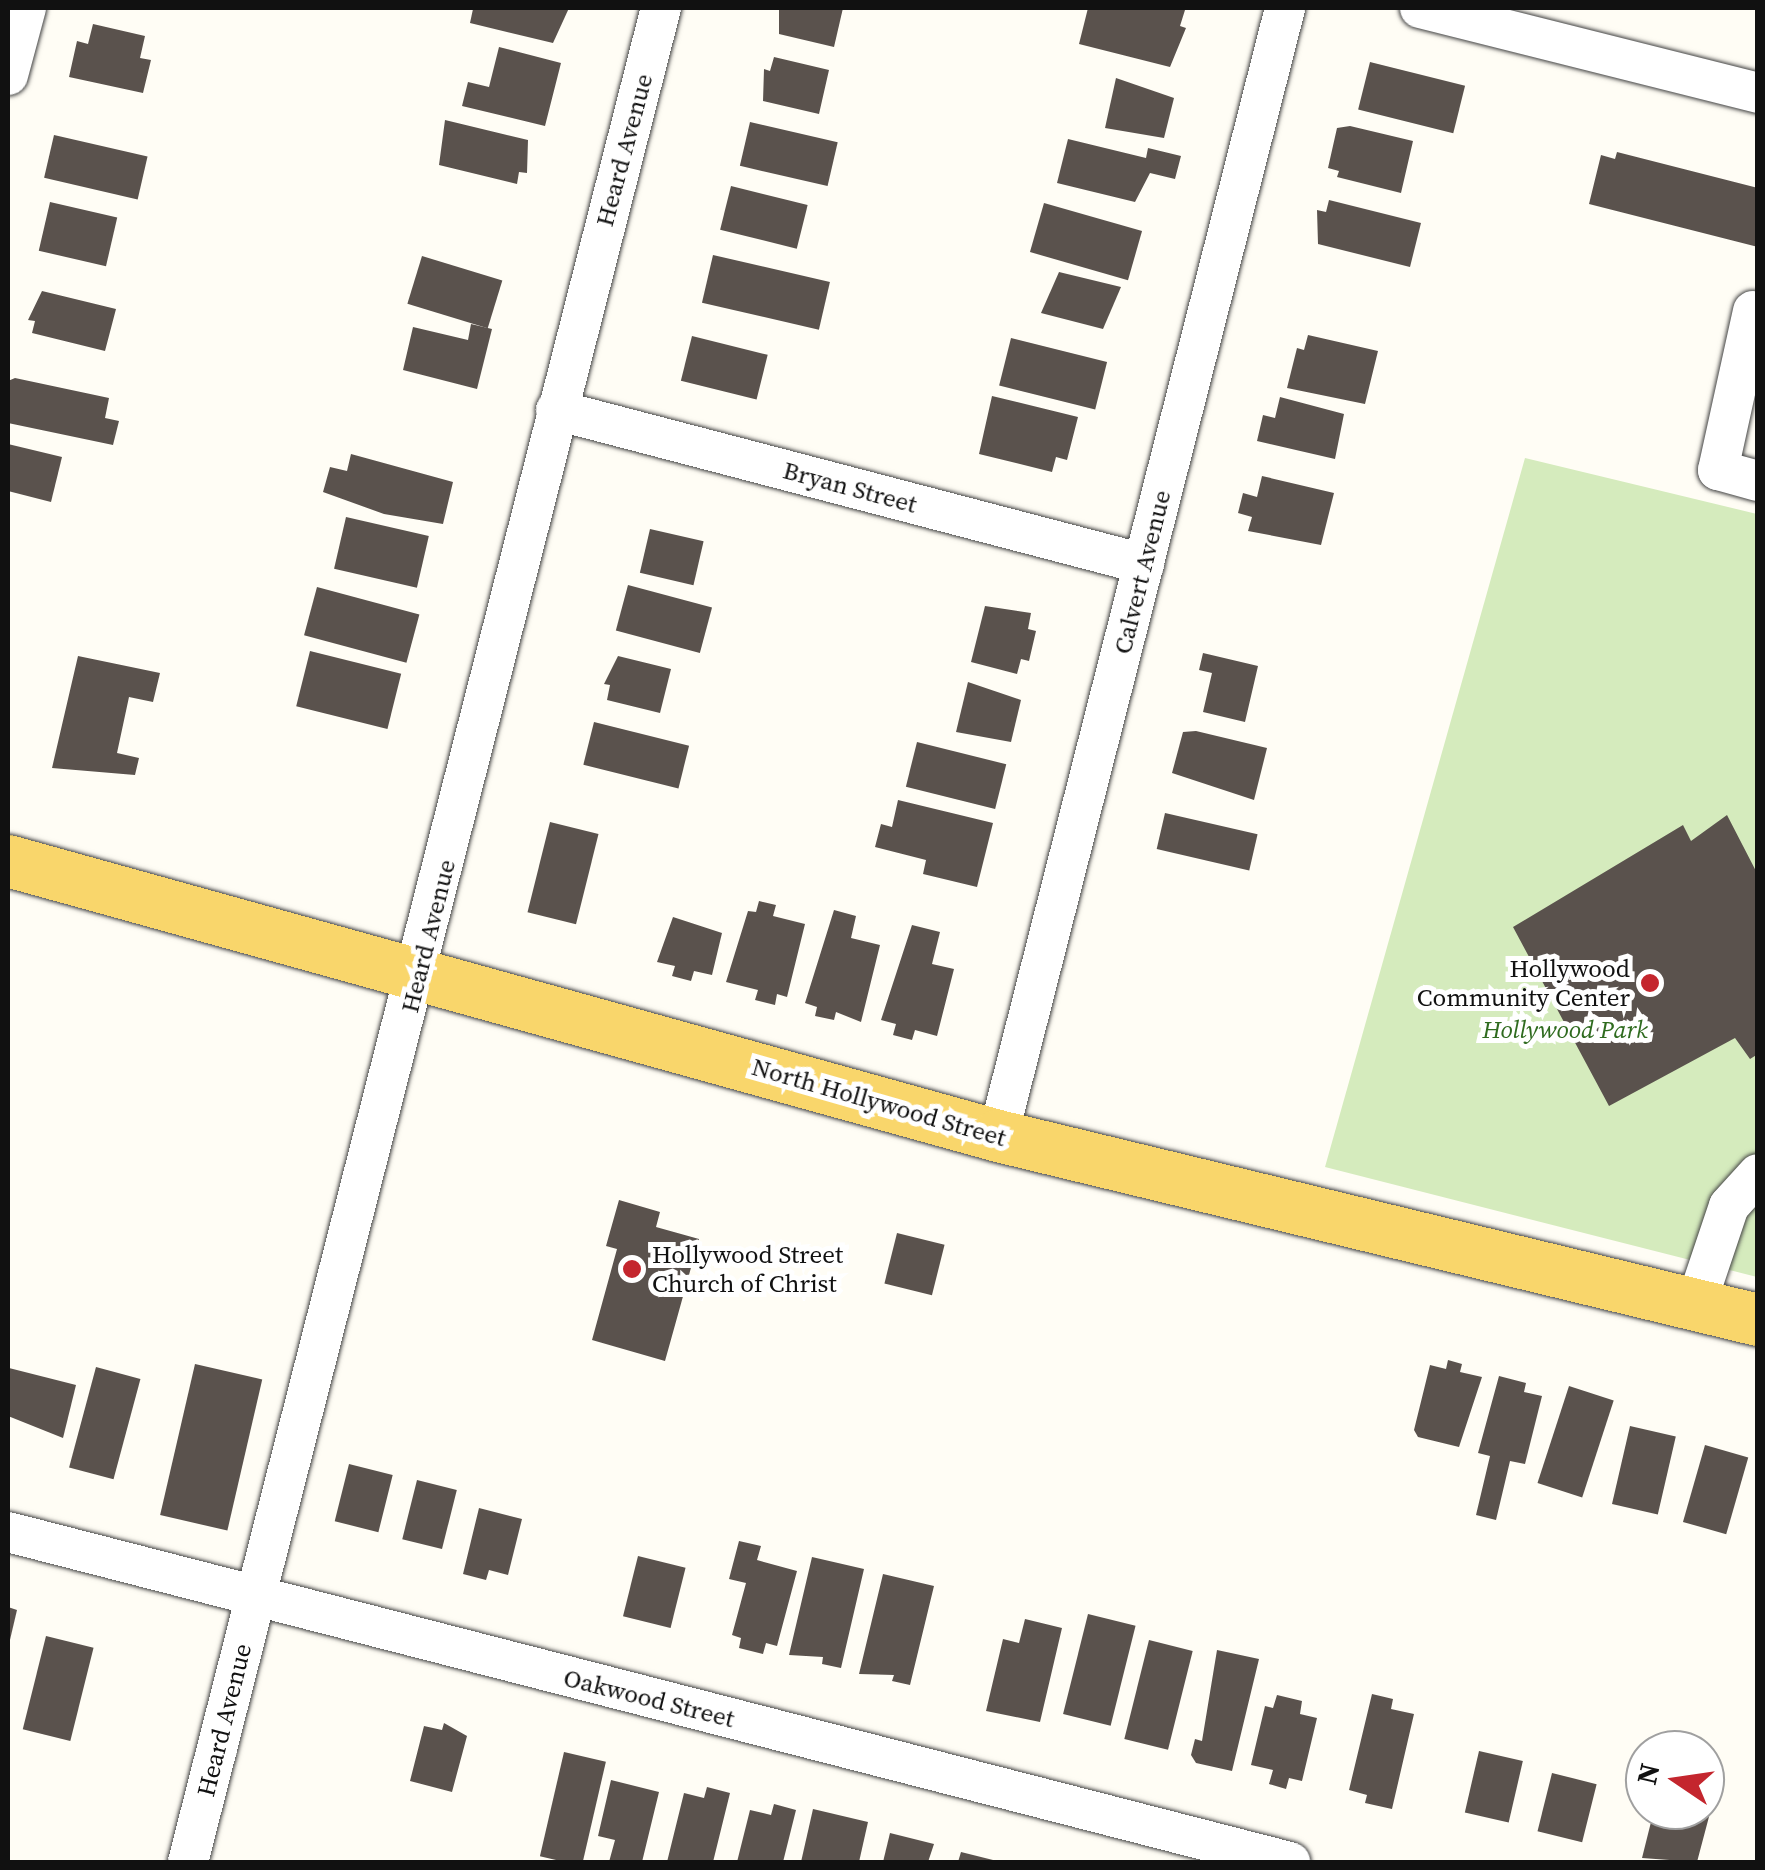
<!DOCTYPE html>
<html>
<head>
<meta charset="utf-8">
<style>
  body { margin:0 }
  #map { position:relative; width:1765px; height:1870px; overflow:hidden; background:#fffdf5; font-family:"Source Serif 4",serif }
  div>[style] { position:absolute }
  .green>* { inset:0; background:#d5ebbd }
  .building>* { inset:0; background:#5a524d; transform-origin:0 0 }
  .roads { filter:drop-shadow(0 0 2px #444) drop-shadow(0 0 2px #444) }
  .minor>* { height:40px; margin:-20px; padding:0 20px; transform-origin:20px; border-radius:20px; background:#fff }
  .major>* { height:52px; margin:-26px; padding:0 26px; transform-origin:26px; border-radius:26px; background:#f9d66b }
  .dots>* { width:28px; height:28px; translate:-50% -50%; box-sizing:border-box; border:5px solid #fff; border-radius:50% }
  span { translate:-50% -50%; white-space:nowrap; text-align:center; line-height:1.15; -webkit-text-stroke:10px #fff; paint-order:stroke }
  .street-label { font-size:25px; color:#111 }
  .poi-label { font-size:25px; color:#111 }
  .right { translate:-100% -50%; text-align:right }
  .left { translate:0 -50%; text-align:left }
  .park-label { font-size:25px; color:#2f6b1f; font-style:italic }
  .frame { position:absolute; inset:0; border:10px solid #111; pointer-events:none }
  .north { position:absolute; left:1625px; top:1730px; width:100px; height:100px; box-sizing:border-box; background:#fff; border:2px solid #a0a0a0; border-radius:50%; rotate:283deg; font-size:28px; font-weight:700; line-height:40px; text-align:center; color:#111 }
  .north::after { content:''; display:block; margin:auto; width:35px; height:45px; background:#c4262e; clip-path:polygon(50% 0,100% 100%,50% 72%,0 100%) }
</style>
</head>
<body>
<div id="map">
  <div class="green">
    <div style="clip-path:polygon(1525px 458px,1757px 514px,1757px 1277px,1325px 1167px)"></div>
  </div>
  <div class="building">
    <div style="clip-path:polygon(480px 8px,569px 8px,553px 43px,470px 23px,473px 9px)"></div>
    <div style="clip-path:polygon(779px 8px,843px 8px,834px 47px,779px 34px)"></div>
    <div style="clip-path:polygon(1088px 8px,1185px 10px,1180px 26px,1186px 28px,1170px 67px,1079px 44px)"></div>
    <div style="clip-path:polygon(93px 24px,145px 36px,140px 58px,151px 60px,143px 93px,69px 77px,77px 41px,88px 44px)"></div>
    <div style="clip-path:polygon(499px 47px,561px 63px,545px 126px,462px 106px,468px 82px,489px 87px)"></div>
    <div style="clip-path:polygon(774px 57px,829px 70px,819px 114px,763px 101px,764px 69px,770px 71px)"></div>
    <div style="left:1370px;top:62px;width:98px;height:49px;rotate:14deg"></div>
    <div style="clip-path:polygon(1116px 78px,1174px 98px,1164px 138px,1105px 128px)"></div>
    <div style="clip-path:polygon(445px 120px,528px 140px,527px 173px,519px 172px,517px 184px,439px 165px)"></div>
    <div style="left:750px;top:122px;width:90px;height:45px;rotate:13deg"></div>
    <div style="clip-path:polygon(1350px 126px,1413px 141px,1401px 193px,1337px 177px,1339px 171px,1328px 168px,1337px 128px)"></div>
    <div style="left:54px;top:135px;width:96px;height:44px;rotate:13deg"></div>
    <div style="clip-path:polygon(1068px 139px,1146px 158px,1148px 148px,1181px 156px,1175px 179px,1150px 173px,1135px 202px,1057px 183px)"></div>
    <div style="clip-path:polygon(1617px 152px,1758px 188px,1758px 247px,1589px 204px,1601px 155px,1615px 159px)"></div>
    <div style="left:731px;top:186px;width:79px;height:45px;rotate:14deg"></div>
    <div style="clip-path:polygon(1329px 200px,1421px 223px,1410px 267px,1318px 244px,1317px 210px,1326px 212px)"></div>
    <div style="left:50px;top:202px;width:69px;height:50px;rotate:13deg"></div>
    <div style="left:1044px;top:203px;width:102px;height:51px;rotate:16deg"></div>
    <div style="left:713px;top:255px;width:120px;height:49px;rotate:13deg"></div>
    <div style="left:422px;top:256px;width:84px;height:50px;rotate:17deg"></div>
    <div style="clip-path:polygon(1059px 272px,1121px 287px,1103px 329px,1041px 313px)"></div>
    <div style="clip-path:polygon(42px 291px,116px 309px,105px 351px,32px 333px,35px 321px,28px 320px)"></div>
    <div style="clip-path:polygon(471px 324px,492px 329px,477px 389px,403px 370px,413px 327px,468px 340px)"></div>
    <div style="clip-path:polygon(1308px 335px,1378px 351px,1365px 404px,1287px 388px,1297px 348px,1304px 350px)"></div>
    <div style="left:692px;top:336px;width:78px;height:46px;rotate:14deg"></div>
    <div style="left:1011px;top:338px;width:99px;height:49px;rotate:14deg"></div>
    <div style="clip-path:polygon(15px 378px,109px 398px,105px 418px,119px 421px,113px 445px,8px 423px,8px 381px)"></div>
    <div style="clip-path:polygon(992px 396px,1078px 417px,1067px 460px,1056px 457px,1052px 472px,979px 454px)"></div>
    <div style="clip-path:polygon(1280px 397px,1344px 414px,1335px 459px,1257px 441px,1263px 415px,1275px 418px)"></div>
    <div style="clip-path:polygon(8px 444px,62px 457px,51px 502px,8px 491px)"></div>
    <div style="clip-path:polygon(351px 454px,453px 482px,443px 524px,384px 514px,323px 492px,330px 467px,347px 471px)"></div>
    <div style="clip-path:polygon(1262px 476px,1334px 493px,1321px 545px,1248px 531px,1252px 517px,1238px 513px,1243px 493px,1257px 497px)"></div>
    <div style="left:346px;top:517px;width:85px;height:53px;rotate:13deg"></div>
    <div style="left:650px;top:529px;width:55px;height:45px;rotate:13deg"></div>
    <div style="left:628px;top:585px;width:87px;height:47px;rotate:15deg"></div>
    <div style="left:317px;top:587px;width:106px;height:50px;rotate:15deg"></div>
    <div style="clip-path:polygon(985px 606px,1031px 613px,1028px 629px,1036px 631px,1029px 661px,1021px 659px,1017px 674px,971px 662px)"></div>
    <div style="left:310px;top:651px;width:94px;height:57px;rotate:14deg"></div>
    <div style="clip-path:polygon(1203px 653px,1258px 666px,1245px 722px,1203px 712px,1212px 673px,1199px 670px)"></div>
    <div style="clip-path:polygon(78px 656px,160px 673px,153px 702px,129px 697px,117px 753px,139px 758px,135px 775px,52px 768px)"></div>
    <div style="clip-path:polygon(618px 656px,671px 669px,660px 713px,607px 700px,610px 685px,604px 684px)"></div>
    <div style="clip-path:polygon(968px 682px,1021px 700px,1011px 742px,956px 732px)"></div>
    <div style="left:594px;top:722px;width:98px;height:44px;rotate:14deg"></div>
    <div style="clip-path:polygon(1196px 731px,1267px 748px,1254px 800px,1172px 773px,1183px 732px)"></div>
    <div style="left:917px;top:742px;width:92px;height:46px;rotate:14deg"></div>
    <div style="clip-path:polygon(898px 800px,993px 823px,977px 887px,923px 874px,926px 860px,875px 847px,881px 824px,892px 827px)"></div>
    <div style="left:1165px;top:813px;width:95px;height:37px;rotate:13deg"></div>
    <div style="clip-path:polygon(1727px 815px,1758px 875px,1758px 1054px,1750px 1059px,1735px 1038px,1609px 1106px,1513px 927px,1683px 825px,1691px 841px)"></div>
    <div style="left:550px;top:822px;width:50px;height:93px;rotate:14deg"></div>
    <div style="clip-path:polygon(759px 901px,776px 905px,773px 916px,805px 924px,787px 997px,777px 994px,775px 1005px,755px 1000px,758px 990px,726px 982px,748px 911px,756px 912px)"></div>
    <div style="clip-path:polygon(834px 910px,856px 916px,851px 938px,880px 945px,861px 1022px,836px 1012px,834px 1020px,815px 1016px,817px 1007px,805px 1003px)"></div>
    <div style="clip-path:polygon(673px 917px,722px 933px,712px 975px,694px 971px,691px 981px,672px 976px,675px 966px,657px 962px)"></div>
    <div style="clip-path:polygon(912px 925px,940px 932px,932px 964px,954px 969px,937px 1036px,915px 1030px,912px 1040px,893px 1035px,896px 1024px,881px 1020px)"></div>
    <div style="clip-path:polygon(619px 1200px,660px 1212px,656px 1227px,699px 1239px,665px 1361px,592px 1340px,617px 1249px,606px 1246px)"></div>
    <div style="left:897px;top:1233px;width:49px;height:52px;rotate:14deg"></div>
    <div style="clip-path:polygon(1448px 1360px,1462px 1364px,1460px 1372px,1482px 1377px,1459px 1447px,1418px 1437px,1414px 1430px,1430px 1365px,1446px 1369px)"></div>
    <div style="left:195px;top:1364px;width:69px;height:155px;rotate:13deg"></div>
    <div style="left:96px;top:1367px;width:46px;height:104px;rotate:15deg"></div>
    <div style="clip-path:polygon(9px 1368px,76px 1385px,63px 1438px,8px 1416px)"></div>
    <div style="clip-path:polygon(1499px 1376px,1526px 1383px,1524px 1392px,1542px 1396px,1525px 1464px,1510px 1461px,1496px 1520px,1476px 1515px,1490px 1456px,1478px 1453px)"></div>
    <div style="left:1569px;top:1386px;width:47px;height:102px;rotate:18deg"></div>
    <div style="left:1630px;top:1426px;width:47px;height:80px;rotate:13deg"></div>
    <div style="left:1705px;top:1445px;width:45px;height:80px;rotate:16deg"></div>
    <div style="left:349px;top:1464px;width:45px;height:59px;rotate:14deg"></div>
    <div style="left:417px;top:1480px;width:41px;height:61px;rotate:14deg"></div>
    <div style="clip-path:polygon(479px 1508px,522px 1519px,508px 1575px,489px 1570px,486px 1580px,463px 1574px)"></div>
    <div style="clip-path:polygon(739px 1541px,761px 1546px,757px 1560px,797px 1571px,777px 1646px,766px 1643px,763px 1654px,739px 1648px,741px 1638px,732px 1635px,746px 1583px,729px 1579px)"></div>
    <div style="left:638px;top:1556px;width:49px;height:62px;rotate:14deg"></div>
    <div style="clip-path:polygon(812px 1557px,864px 1569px,841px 1668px,822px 1664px,823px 1657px,789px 1655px)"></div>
    <div style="clip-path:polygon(883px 1574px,934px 1586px,910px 1685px,892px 1681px,894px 1675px,859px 1674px)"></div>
    <div style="clip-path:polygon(8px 1607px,17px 1610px,9px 1644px,8px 1644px)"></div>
    <div style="left:1088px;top:1614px;width:49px;height:103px;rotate:14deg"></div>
    <div style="clip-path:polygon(1025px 1619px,1062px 1628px,1040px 1722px,986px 1711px,1003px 1639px,1019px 1643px)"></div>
    <div style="left:46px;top:1636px;width:49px;height:96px;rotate:14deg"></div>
    <div style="left:1149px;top:1640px;width:45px;height:102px;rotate:14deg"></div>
    <div style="clip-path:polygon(1217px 1650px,1259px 1659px,1232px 1771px,1196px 1763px,1191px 1755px,1195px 1739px,1202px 1741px)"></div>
    <div style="clip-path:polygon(1372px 1694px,1393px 1699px,1391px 1709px,1414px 1714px,1392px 1809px,1365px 1803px,1367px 1795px,1349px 1790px)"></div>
    <div style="clip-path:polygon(1277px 1695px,1302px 1701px,1300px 1714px,1317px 1718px,1302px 1781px,1289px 1778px,1286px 1789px,1269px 1784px,1273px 1770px,1251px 1765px,1265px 1706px,1273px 1708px)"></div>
    <div style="clip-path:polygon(444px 1723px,467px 1736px,452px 1792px,410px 1781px,424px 1726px,442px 1730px)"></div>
    <div style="left:1479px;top:1751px;width:45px;height:63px;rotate:13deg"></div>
    <div style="left:564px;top:1752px;width:43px;height:107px;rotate:13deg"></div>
    <div style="left:1552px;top:1773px;width:46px;height:60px;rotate:14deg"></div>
    <div style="clip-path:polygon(1705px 1775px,1719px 1779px,1697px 1862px,1642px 1858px,1654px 1810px,1705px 1810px)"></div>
    <div style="clip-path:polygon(611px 1780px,659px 1792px,642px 1862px,609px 1862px,615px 1840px,598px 1836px)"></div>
    <div style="clip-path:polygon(707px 1787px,730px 1793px,713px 1862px,667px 1862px,684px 1793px,704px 1798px)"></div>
    <div style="clip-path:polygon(774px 1804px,796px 1810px,783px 1862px,737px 1862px,750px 1810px,771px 1815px)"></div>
    <div style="clip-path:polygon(813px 1809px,868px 1822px,859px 1862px,801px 1862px)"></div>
    <div style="clip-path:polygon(890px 1833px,934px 1844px,928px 1862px,883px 1862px)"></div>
    <div style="clip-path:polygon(961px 1852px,997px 1861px,997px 1862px,958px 1862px)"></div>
  </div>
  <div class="roads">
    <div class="minor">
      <div style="left:1420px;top:8px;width:349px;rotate:14.1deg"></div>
      <div style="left:8px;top:75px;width:69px;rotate:-75deg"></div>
      <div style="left:1753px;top:311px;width:163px;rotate:102.4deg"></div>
      <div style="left:1718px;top:470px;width:41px;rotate:15.4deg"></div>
      <div style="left:556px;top:410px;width:608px;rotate:14.68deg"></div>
      <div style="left:998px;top:1136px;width:1164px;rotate:-75.72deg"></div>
      <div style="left:1696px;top:1304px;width:103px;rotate:-71.4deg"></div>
      <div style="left:1729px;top:1206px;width:43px;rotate:-47.8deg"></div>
      <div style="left:8px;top:1532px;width:1324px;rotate:14.44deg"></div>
      <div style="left:188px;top:1862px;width:1913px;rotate:-75.69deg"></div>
    </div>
    <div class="major">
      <div style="left:8px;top:861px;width:1027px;rotate:15.52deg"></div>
      <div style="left:998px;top:1136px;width:782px;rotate:13.61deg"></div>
    </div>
  </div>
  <div class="dots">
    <div style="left:1650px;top:983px;background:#c4262e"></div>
    <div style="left:632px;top:1269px;background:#c4262e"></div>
  </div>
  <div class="street-label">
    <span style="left:624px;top:150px;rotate:-75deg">Heard Avenue</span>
    <span style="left:850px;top:487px;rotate:15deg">Bryan Street</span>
    <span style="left:1142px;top:572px;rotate:-76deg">Calvert Avenue</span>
    <span style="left:428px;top:936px;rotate:-76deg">Heard Avenue</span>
    <span style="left:879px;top:1102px;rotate:16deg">North Hollywood Street</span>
    <span style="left:649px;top:1698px;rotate:14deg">Oakwood Street</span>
    <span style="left:224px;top:1720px;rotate:-76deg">Heard Avenue</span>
  </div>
  <div class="poi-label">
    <span class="right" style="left:1630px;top:983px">Hollywood<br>Community Center</span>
    <span class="left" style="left:652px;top:1269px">Hollywood Street<br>Church of Christ</span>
  </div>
  <div class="park-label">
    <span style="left:1565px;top:1029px">Hollywood Park</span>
  </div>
  <div class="frame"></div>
  <div class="north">N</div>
</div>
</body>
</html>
